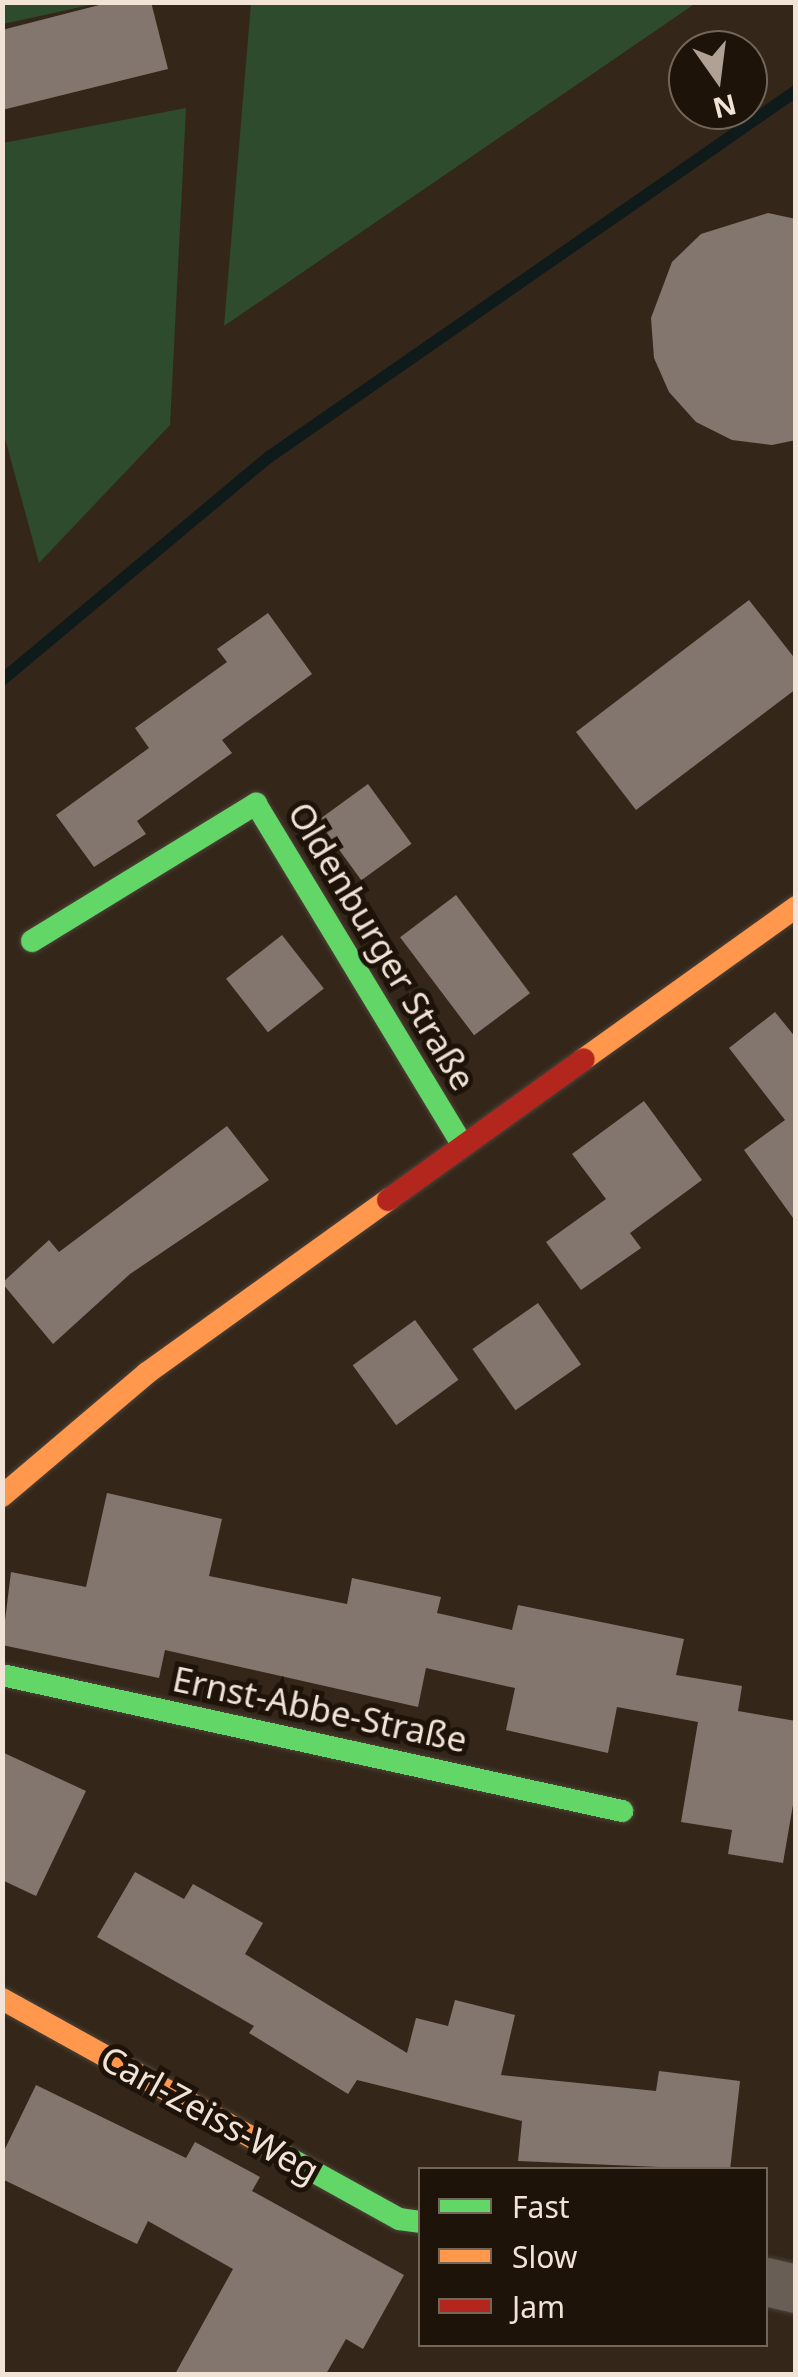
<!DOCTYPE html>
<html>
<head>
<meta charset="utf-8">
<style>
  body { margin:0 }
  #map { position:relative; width:798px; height:2377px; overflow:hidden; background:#34271a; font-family:"Noto Sans",sans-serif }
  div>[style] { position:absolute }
  .green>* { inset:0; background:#2e4b2e }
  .stream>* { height:12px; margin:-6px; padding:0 6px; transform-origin:6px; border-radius:6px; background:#0f1a1b }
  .building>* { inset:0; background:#83766e; transform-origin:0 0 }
  .roads { filter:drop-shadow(0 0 2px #4e4339) drop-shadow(0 0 2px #4e4339) }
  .street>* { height:48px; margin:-24px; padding:0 24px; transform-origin:24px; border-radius:24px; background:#685e56 }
  .fast>* { height:22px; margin:-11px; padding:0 11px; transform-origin:11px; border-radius:11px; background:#63d668 }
  .slow>* { height:22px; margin:-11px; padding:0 11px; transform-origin:11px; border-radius:11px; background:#ff974d }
  .jam>* { height:22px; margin:-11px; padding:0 11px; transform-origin:11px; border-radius:11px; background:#b3261e }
  span { translate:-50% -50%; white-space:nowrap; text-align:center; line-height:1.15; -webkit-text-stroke:10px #1d1309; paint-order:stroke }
  .street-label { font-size:35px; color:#f1e3d5 }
  .frame { position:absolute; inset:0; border:5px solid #f1e3d5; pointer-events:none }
  .legend { position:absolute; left:418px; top:2167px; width:350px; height:180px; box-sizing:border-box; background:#1d1309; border:2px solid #72665b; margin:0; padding:12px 18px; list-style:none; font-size:30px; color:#f1e3d5 }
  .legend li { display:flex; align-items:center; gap:20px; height:50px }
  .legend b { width:50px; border:2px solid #72665b }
  .north { position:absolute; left:668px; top:30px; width:100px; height:100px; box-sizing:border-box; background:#1d1309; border:2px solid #72665b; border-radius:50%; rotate:166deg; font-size:28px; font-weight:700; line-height:40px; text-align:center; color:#f1e3d5 }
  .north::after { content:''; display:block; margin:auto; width:35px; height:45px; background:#afa194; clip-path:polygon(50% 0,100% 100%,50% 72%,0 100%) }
</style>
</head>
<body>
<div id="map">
  <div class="green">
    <div style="clip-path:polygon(3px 2px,99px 2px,99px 3px,3px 24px)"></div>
    <div style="clip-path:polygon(251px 3px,251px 2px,696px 3px,224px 326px)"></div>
    <div style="clip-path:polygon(186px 108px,170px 425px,39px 563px,3px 431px,3px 143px)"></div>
  </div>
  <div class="stream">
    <div style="left:2px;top:680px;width:348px;rotate:-39.9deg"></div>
    <div style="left:269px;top:457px;width:642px;rotate:-34.78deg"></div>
  </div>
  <div class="building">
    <div style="clip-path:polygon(111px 2px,151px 2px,168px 69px,2px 110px,2px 30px)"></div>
    <div style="clip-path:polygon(768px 213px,796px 219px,796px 440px,772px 445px,732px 440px,696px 422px,669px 392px,654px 358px,651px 318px,672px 262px,701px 234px)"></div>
    <div style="clip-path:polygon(749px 600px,796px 660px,796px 689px,636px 810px,576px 732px)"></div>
    <div style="clip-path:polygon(268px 613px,312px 674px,222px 740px,232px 753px,137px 821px,146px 834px,94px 867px,56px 815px,149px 748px,135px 728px,227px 662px,217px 649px)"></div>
    <div style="left:368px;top:784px;width:74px;height:62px;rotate:54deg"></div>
    <div style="left:456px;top:895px;width:123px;height:70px;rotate:53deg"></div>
    <div style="left:282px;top:935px;width:68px;height:71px;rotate:52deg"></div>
    <div style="clip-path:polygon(775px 1012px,796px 1038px,796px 1222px,744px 1150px,785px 1120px,729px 1048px)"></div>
    <div style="clip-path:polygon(644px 1101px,702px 1180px,630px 1233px,641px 1248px,581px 1290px,546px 1242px,606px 1199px,572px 1154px)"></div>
    <div style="clip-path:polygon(227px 1126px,269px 1180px,130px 1274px,53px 1344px,2px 1283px,49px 1240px,59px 1252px)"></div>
    <div style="left:538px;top:1303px;width:75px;height:80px;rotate:55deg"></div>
    <div style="left:415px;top:1320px;width:74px;height:77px;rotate:54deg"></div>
    <div style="clip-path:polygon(107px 1493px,222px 1519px,209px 1576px,347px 1604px,352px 1578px,441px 1597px,437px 1613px,512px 1630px,518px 1605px,684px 1639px,676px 1675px,742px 1686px,738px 1711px,796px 1721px,796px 1787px,783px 1863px,728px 1854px,732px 1830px,681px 1822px,698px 1722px,617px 1707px,608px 1753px,506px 1730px,515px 1688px,426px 1668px,418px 1707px,165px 1650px,159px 1678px,2px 1645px,11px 1572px,86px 1587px)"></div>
    <div style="clip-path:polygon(2px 1752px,86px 1791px,36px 1896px,2px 1880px)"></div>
    <div style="clip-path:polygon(135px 1872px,184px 1899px,193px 1884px,263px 1923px,245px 1954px,407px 2053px,416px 2018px,448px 2026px,455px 2000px,515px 2015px,501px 2075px,656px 2091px,659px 2071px,740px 2081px,730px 2170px,518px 2161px,522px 2121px,357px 2080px,348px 2094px,249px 2033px,254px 2026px,97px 1937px)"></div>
    <div style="clip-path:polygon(36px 2085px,186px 2158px,195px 2142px,260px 2177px,252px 2191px,404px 2275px,363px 2349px,346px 2339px,326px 2374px,175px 2374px,233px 2269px,148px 2221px,137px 2244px,2px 2179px,2px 2155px)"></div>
  </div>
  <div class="roads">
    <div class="street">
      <div style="left:766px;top:2282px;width:31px;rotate:13deg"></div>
    </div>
    <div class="fast">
      <div style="left:32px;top:941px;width:263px;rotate:-31.5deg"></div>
      <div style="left:256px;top:804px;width:396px;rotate:58.8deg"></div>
      <div style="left:2px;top:1675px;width:635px;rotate:12.37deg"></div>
      <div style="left:269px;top:2147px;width:149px;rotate:29deg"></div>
      <div style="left:399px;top:2219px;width:21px;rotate:8deg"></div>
    </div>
    <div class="slow">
      <div style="left:584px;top:1059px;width:261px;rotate:-35.6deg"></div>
      <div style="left:2px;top:1496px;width:190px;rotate:-40.3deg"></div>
      <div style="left:147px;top:1373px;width:297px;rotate:-35.7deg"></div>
      <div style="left:2px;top:1999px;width:305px;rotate:29deg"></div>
    </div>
    <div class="jam">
      <div style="left:388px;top:1200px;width:241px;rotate:-35.7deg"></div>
    </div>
  </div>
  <div class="street-label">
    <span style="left:382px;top:946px;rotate:59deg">Oldenburger Straße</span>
    <span style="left:320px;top:1709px;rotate:12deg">Ernst-Abbe-Straße</span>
    <span style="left:210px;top:2114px;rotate:29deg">Carl-Zeiss-Weg</span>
  </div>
  <div class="frame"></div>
  <ul class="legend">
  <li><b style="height:12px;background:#63d668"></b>Fast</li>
  <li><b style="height:12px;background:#ff974d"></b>Slow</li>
  <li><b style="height:12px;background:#b3261e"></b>Jam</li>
  </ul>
  <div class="north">N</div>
</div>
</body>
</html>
